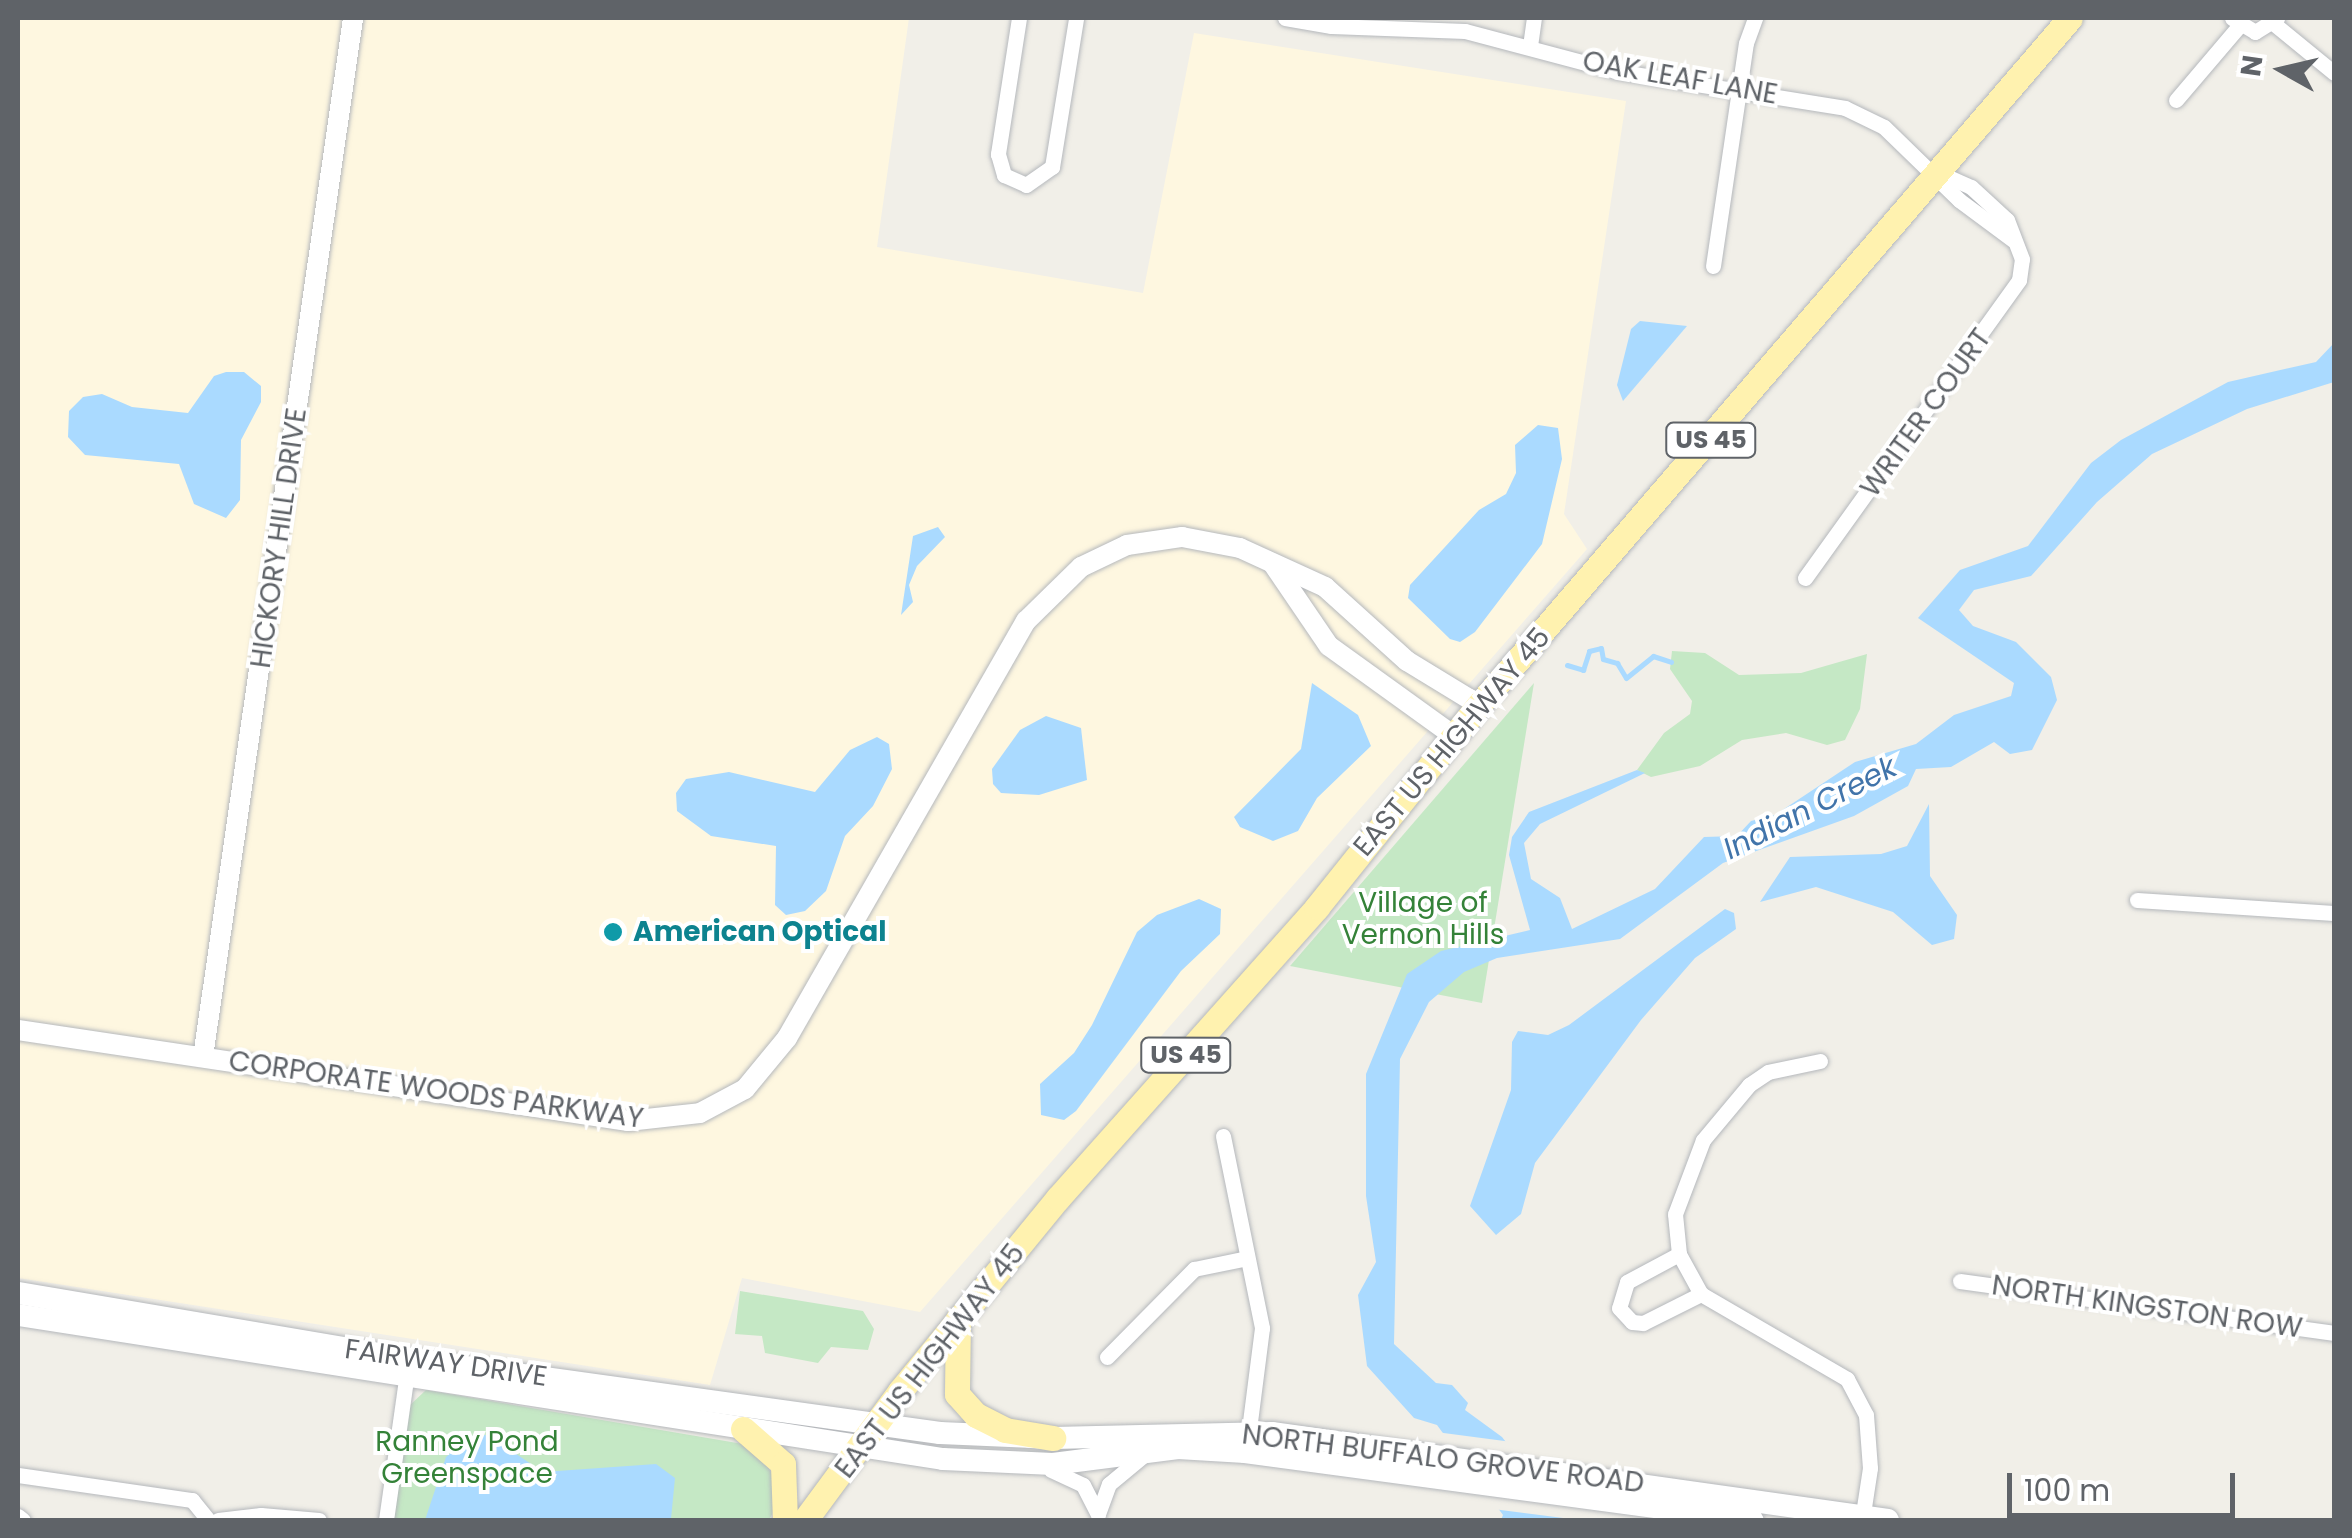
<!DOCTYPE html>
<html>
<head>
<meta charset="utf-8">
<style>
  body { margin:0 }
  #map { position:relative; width:2352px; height:1538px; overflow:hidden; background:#f1efe8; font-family:Poppins,sans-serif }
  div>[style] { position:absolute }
  .commercial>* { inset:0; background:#fef7e0 }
  .green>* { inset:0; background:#c5e8c5 }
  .water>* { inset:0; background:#aadaff }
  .pier>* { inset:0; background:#f1efe8 }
  .stream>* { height:5px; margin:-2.5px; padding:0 2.5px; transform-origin:2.5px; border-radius:2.5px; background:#aadaff }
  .roads { filter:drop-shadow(0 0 2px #b5b8bc) drop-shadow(0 0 2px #b5b8bc) }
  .minor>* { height:15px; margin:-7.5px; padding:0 7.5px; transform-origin:7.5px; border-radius:7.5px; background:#fff }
  .tertiary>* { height:20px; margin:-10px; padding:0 10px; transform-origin:10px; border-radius:10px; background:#fff }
  .secondary>* { height:22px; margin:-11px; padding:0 11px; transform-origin:11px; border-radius:11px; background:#fff }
  .primary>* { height:25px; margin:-12.5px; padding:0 12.5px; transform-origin:12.5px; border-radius:12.5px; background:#fff2af }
  .dots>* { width:28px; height:28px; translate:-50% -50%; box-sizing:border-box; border:5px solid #fff; border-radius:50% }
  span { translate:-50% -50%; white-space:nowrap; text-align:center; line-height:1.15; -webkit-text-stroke:8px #fff; paint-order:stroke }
  .shield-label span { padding:2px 8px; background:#fff; border:2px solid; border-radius:8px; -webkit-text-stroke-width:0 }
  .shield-label { font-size:25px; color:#5f6368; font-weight:700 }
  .street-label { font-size:28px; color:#5f6368 }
  .park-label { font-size:28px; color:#348238 }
  .culture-label { font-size:28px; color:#0d838f; font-weight:700 }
  .left { translate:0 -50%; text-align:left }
  .water-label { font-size:30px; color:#4174aa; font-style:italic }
  .frame { position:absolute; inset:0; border:20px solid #5f6368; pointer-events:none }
  .north { position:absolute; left:2232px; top:20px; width:100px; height:100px; -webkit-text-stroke:8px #fff; paint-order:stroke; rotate:278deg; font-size:28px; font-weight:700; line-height:40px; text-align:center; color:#5f6368 }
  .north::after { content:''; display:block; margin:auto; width:35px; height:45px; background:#5f6368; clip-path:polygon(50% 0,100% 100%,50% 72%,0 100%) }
  .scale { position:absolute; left:2007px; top:1473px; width:228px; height:45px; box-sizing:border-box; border:5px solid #5f6368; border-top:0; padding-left:12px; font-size:30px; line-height:35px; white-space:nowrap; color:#5f6368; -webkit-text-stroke:8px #fff; paint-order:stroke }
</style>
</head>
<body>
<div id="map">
  <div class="commercial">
    <div style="clip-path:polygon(18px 18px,909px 18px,877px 247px,1143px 293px,1194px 33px,1626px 101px,1564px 514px,1587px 549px,920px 1312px,742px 1278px,710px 1385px,18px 1278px)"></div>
  </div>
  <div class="green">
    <div style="clip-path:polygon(1672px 651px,1705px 653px,1739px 675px,1801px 673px,1867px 654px,1860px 709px,1845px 740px,1827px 745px,1786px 733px,1742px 740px,1700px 766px,1651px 777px,1637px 770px,1664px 733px,1690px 714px,1692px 701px,1670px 669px)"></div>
    <div style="clip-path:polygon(1534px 683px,1482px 1003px,1290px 966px)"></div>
    <div style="clip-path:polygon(740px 1291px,863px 1311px,874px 1329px,868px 1350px,831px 1347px,818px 1363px,765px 1353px,762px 1336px,735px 1334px)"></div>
    <div style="clip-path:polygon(426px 1390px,743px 1444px,767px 1464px,776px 1484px,775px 1509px,769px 1520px,391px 1520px,409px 1406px)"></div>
  </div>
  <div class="water">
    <div style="clip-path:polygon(1640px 321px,1687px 326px,1623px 401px,1617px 385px,1631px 329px)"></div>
    <div style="clip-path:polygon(2334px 343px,2334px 382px,2247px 409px,2152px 454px,2097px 502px,2031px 576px,1974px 590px,1959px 610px,1973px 626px,2016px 642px,2051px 677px,2057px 700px,2032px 750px,2010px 754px,1994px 742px,1951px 767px,1916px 769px,1908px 786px,1854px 816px,1723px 863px,1620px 939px,1497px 958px,1464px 972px,1429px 1002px,1400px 1059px,1394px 1344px,1436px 1383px,1452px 1385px,1468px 1403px,1465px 1410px,1502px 1437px,1566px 1520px,1501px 1520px,1503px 1515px,1437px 1425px,1414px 1418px,1367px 1366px,1358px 1295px,1376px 1262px,1366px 1196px,1366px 1074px,1407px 974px,1441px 951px,1530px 930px,1509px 855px,1512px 837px,1529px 812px,1637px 770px,1645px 773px,1540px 824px,1524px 843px,1531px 879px,1560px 898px,1572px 929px,1655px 889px,1704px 837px,1737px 836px,1751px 821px,1775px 815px,1855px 762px,1916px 744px,1954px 715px,2011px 696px,2014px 683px,1918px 618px,1960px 570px,2028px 546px,2091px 463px,2121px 440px,2228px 382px,2316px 362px)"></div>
    <div style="clip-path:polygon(226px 372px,244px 372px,261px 386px,261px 402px,241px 440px,240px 500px,226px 518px,194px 504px,179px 464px,85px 455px,68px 437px,69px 411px,83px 397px,102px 394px,132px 407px,188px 413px,214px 376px)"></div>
    <div style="clip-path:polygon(1538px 425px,1558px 428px,1562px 459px,1542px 544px,1475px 632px,1460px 642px,1450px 639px,1408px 598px,1410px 585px,1479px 510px,1506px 494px,1516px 473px,1515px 445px)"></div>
    <div style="clip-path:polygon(938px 527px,945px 537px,917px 566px,909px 585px,913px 602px,901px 615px,913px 536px)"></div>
    <div style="clip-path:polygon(1312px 683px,1358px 715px,1371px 746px,1317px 798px,1298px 831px,1273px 841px,1240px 827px,1234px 817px,1301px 749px)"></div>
    <div style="clip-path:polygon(1046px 716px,1081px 728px,1087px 780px,1039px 795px,1001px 793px,993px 784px,992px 769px,1020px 730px)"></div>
    <div style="clip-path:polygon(877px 737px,889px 744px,892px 769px,873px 806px,845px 836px,826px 891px,805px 911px,786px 915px,775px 905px,776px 846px,711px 836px,677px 811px,676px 793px,686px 779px,729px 772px,815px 792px,850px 750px)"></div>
    <div style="clip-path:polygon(1929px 804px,1930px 876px,1957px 915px,1954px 939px,1932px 945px,1893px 912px,1816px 887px,1760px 902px,1790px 857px,1881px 854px,1907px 846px)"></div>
    <div style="clip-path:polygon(1199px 899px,1221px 909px,1220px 934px,1181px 971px,1076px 1111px,1064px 1120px,1041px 1115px,1040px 1084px,1074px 1053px,1092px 1025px,1137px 932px,1157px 915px)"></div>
    <div style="clip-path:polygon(1725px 909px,1734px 913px,1736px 929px,1695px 958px,1641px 1020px,1535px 1163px,1521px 1214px,1496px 1235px,1470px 1206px,1511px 1090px,1512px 1042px,1518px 1031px,1548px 1035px,1569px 1025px)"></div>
    <div style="clip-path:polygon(488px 1435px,543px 1472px,656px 1464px,675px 1478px,671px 1519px,425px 1520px,446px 1457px,471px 1436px)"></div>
  </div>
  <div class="pier">
    <div style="clip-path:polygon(1436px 1432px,1512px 1442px,1571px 1519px,1493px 1509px)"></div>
  </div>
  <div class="stream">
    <div style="left:1567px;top:665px;width:17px;rotate:17deg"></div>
    <div style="left:1583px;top:670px;width:20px;rotate:-72deg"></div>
    <div style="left:1589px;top:651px;width:12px;rotate:-14deg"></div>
    <div style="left:1601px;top:648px;width:11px;rotate:80deg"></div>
    <div style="left:1603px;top:659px;width:15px;rotate:16deg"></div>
    <div style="left:1617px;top:663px;width:17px;rotate:59deg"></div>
    <div style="left:1626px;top:678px;width:35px;rotate:-39deg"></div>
    <div style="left:1653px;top:656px;width:19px;rotate:18deg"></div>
  </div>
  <div class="roads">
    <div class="minor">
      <div style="left:1019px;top:18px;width:138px;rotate:98.8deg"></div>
      <div style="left:998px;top:154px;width:22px;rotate:74deg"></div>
      <div style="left:1004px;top:175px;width:24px;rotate:24deg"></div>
      <div style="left:1026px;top:185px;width:32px;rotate:-35deg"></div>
      <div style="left:1052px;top:167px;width:151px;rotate:-80.8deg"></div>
      <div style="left:1285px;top:18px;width:47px;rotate:9.9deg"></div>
      <div style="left:1331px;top:26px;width:134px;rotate:2.1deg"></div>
      <div style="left:1465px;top:31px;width:155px;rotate:14.9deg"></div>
      <div style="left:1615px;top:71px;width:233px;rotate:9.1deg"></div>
      <div style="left:1845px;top:108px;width:43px;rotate:26deg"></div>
      <div style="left:1884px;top:127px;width:105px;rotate:44.2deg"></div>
      <div style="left:1959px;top:200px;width:67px;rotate:36.5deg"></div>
      <div style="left:2232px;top:18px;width:27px;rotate:31deg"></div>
      <div style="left:2255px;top:32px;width:26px;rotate:-32deg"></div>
      <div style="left:2273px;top:23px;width:79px;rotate:39.3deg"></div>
      <div style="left:1530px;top:46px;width:28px;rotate:-82deg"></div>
      <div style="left:2176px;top:100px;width:97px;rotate:-49.6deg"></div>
      <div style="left:1713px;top:266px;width:225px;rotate:-81.6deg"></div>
      <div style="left:1746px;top:43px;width:27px;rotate:-70deg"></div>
      <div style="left:1805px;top:578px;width:367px;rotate:-54.3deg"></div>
      <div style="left:2019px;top:280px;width:21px;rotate:-82deg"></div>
      <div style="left:2022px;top:259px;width:42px;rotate:-111deg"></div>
      <div style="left:2007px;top:220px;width:49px;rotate:-137.5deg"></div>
      <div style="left:1971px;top:187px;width:32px;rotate:-156deg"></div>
      <div style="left:2137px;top:900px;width:197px;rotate:3.8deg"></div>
      <div style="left:1820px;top:1061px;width:53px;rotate:168.1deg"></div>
      <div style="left:1768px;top:1072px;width:23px;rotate:146deg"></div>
      <div style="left:1749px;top:1085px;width:72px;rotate:129.9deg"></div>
      <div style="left:1703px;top:1140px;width:79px;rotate:110.7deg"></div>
      <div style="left:1675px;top:1214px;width:40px;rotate:84.3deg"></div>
      <div style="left:1679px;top:1254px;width:46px;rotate:61.2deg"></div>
      <div style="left:1701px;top:1294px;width:169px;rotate:30.2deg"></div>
      <div style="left:1847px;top:1379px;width:41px;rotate:62.2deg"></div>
      <div style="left:1866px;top:1415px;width:53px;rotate:85.7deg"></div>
      <div style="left:1870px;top:1468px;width:53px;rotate:98.7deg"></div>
      <div style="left:1223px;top:1136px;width:196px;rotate:78.5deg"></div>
      <div style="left:1262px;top:1328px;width:111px;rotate:97.3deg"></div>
      <div style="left:1679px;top:1254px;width:59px;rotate:151.7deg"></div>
      <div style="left:1627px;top:1282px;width:27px;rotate:107deg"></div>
      <div style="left:1619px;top:1308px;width:19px;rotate:47deg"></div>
      <div style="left:1632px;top:1322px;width:11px;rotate:5deg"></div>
      <div style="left:1643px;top:1323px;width:65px;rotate:-26.6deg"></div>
      <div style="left:1960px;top:1281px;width:378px;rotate:7.9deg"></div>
      <div style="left:1107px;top:1357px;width:124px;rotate:-45.3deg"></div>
      <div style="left:1194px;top:1269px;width:54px;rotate:-11.7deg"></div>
      <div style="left:1051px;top:1470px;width:35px;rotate:25deg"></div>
      <div style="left:1083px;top:1485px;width:33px;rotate:63deg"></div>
      <div style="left:1098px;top:1514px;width:32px;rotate:-70deg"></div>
      <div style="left:1109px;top:1484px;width:45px;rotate:-39.6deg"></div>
      <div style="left:18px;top:1475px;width:176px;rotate:8.2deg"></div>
      <div style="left:192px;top:1500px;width:26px;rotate:51deg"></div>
      <div style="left:18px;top:1516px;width:6px;rotate:39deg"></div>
      <div style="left:218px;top:1520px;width:43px;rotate:-6.6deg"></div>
      <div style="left:261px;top:1515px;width:58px;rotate:4.9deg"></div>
      <div style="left:386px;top:1520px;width:156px;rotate:-81.9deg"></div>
    </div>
    <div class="tertiary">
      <div style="left:1273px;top:564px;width:99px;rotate:55.7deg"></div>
      <div style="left:1329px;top:646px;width:154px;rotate:35.8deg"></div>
      <div style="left:18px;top:1030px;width:617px;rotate:8.48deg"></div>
      <div style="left:628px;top:1121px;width:72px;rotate:-6.3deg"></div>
      <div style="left:700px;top:1113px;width:51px;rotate:-28.1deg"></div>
      <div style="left:745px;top:1089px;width:66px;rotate:-50.5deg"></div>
      <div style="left:787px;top:1038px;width:481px;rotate:-60.2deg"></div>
      <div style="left:1026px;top:621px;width:77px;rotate:-44.5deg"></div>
      <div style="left:1081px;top:567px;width:51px;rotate:-25.6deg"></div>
      <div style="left:1127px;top:545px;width:56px;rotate:-8.3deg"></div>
      <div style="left:1182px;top:537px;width:59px;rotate:10.7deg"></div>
      <div style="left:1240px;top:548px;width:94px;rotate:24.6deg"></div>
      <div style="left:1325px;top:587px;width:110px;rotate:42.1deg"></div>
      <div style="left:1407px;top:661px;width:84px;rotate:31.4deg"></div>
      <div style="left:203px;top:1057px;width:1050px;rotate:-81.78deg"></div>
    </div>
    <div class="secondary">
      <div style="left:18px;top:1293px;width:396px;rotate:9.6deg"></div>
      <div style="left:408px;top:1359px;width:537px;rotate:7.92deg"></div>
      <div style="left:940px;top:1433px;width:113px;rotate:2.5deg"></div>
      <div style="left:1053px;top:1438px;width:219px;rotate:-1.3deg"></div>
      <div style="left:1272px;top:1433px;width:622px;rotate:8.04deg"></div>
      <div style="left:18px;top:1315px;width:936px;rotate:8.85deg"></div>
      <div style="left:943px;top:1459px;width:110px;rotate:2.6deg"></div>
      <div style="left:1053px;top:1464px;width:126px;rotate:-7.3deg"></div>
      <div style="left:1178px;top:1448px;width:67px;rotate:3.4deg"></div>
      <div style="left:1245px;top:1452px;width:512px;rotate:7.64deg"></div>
    </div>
    <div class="primary">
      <div style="left:958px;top:1319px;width:75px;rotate:90.8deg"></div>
      <div style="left:957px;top:1394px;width:28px;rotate:48deg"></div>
      <div style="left:976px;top:1415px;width:33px;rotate:27deg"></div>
      <div style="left:1005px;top:1430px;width:49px;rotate:9.5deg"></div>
      <div style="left:743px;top:1429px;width:53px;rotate:41.2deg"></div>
      <div style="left:783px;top:1464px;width:56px;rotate:88deg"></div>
      <div style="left:805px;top:1520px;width:160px;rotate:-53.6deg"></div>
      <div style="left:900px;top:1391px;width:249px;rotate:-50.7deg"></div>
      <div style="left:1058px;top:1198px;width:390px;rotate:-48.3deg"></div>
      <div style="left:1317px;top:907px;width:259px;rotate:-51.3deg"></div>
      <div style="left:1479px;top:705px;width:906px;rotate:-49.3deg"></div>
    </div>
  </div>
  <div class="dots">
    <div style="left:613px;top:932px;background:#0f9aa8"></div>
  </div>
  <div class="shield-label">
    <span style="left:1711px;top:440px">US 45</span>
    <span style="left:1186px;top:1055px">US 45</span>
  </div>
  <div class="street-label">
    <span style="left:1680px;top:78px;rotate:10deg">OAK LEAF LANE</span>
    <span style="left:1926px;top:413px;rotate:-54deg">WRITER COURT</span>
    <span style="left:279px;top:538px;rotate:-82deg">HICKORY HILL DRIVE</span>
    <span style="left:1452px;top:742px;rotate:-50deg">EAST US HIGHWAY 45</span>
    <span style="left:436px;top:1090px;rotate:8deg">CORPORATE WOODS PARKWAY</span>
    <span style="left:2147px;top:1307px;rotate:8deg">NORTH KINGSTON ROW</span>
    <span style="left:930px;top:1361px;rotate:-52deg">EAST US HIGHWAY 45</span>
    <span style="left:446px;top:1363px;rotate:8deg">FAIRWAY DRIVE</span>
    <span style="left:1443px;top:1459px;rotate:7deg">NORTH BUFFALO GROVE ROAD</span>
  </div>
  <div class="park-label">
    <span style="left:1423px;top:919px">Village of<br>Vernon Hills</span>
    <span style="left:467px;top:1458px">Ranney Pond<br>Greenspace</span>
  </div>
  <div class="culture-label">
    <span class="left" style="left:633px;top:932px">American Optical</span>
  </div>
  <div class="water-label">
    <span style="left:1810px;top:808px;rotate:-27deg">Indian Creek</span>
  </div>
  <div class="frame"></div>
  <div class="north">N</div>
  <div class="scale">100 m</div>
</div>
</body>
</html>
